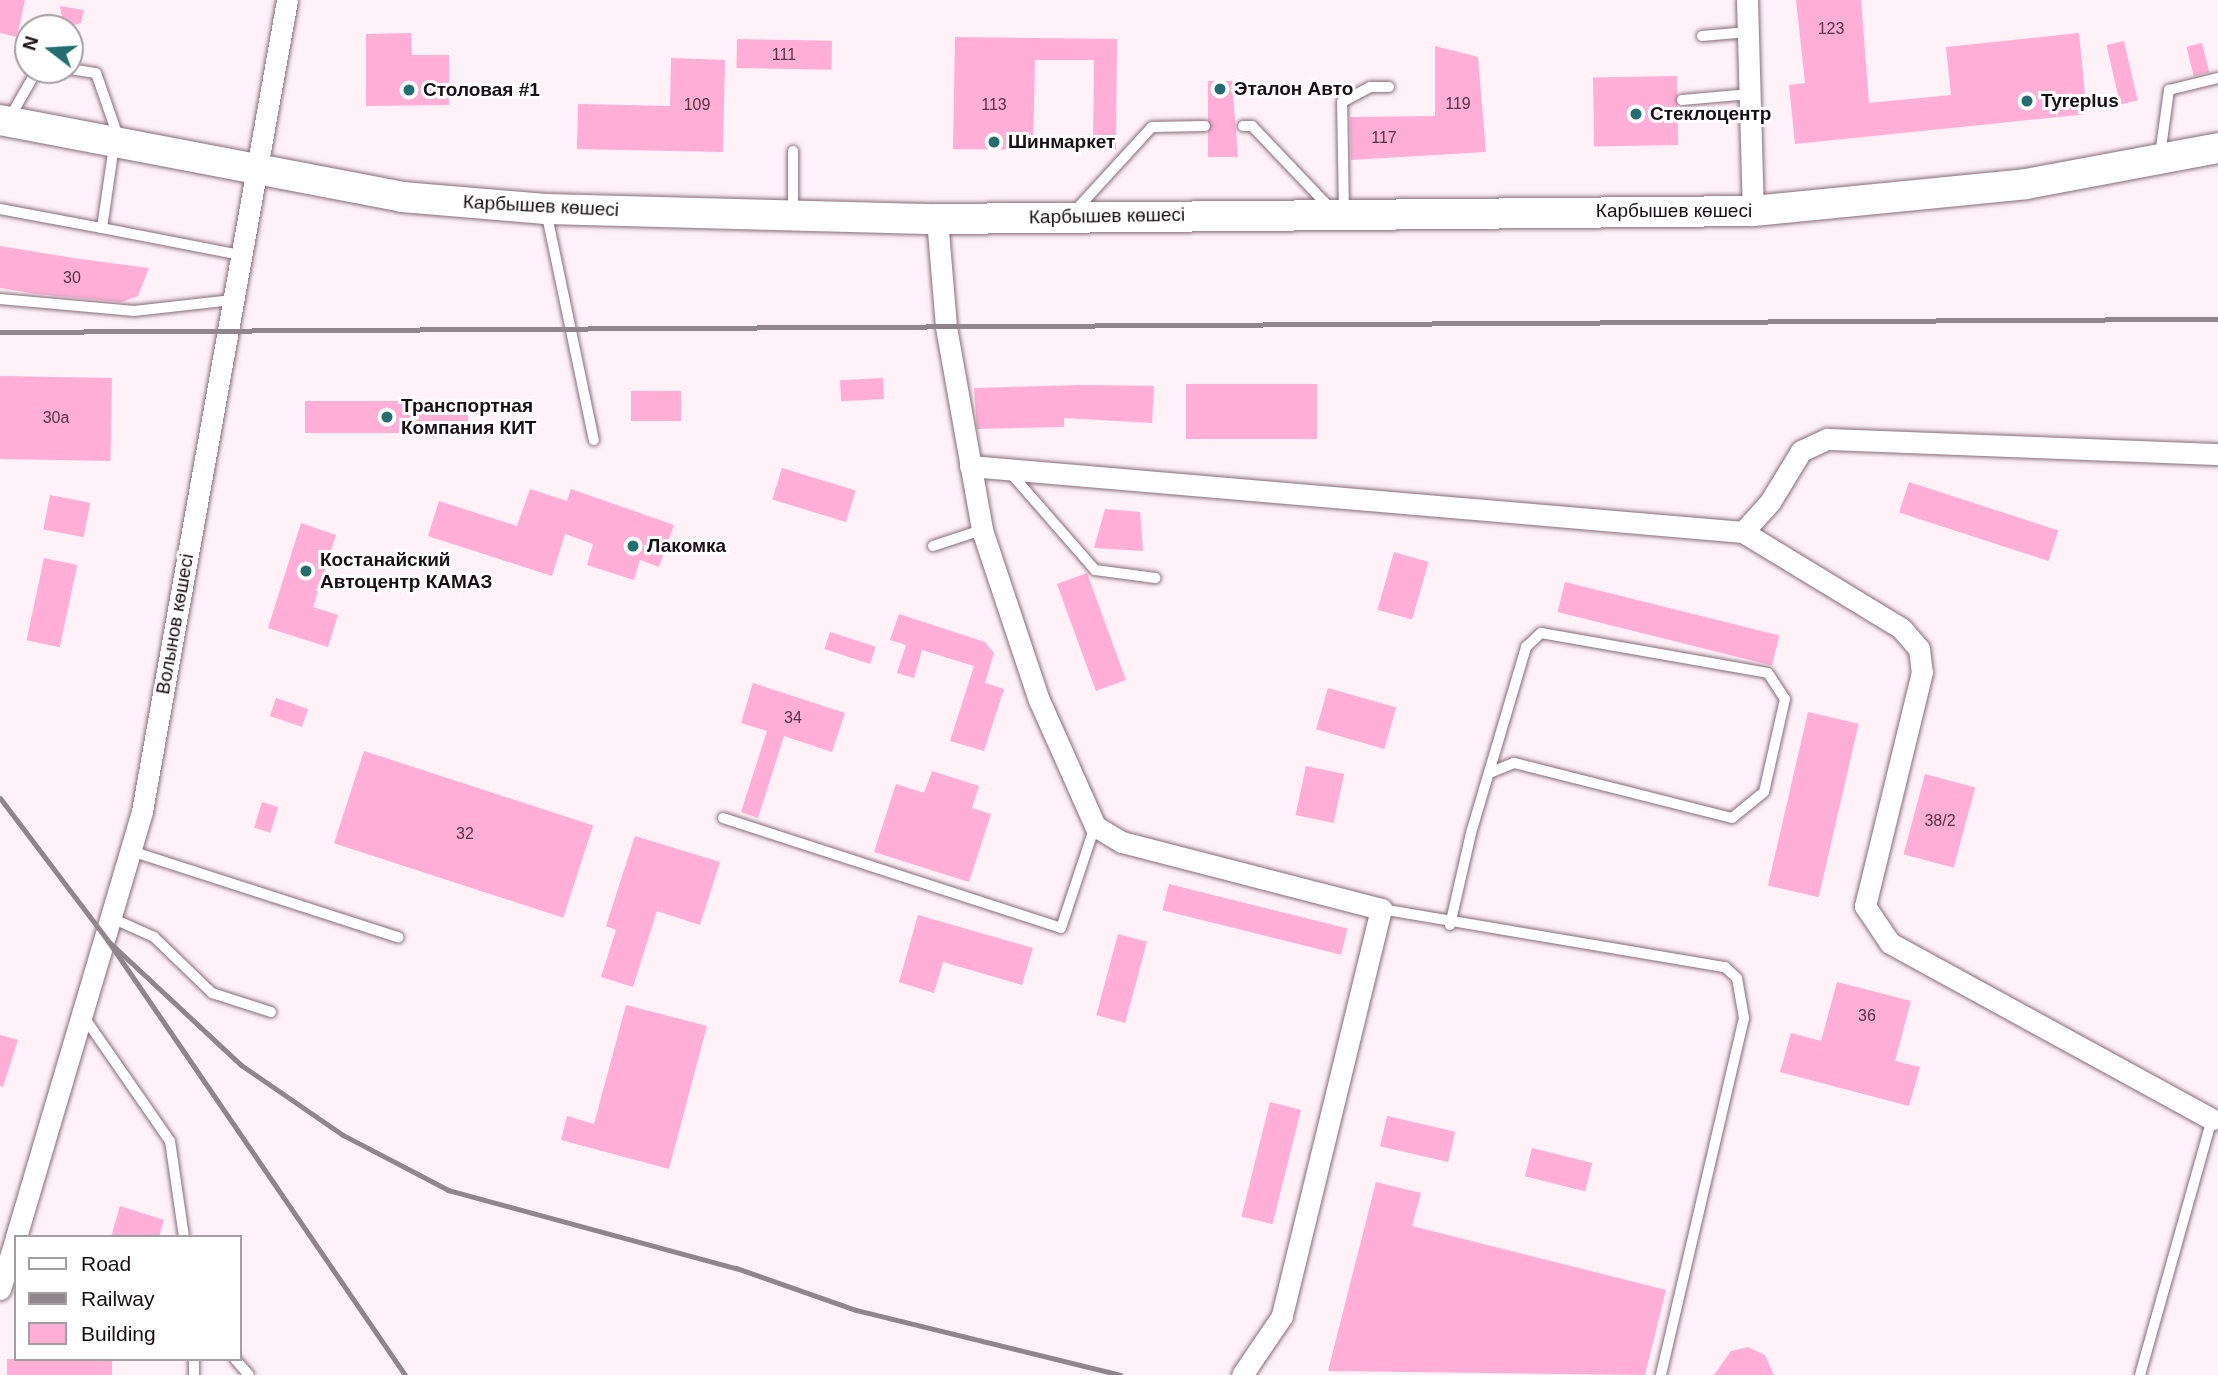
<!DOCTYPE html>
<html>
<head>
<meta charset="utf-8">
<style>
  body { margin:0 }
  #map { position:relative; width:2218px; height:1375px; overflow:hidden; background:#fef1f7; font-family:Arial,sans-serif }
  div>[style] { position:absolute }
  .building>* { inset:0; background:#feaed7; transform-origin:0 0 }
  .roads { filter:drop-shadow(0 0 2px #876c79) drop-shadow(0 0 2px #876c79) }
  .lane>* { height:10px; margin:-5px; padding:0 5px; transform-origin:5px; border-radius:5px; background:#fff }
  .street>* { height:21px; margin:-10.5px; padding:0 10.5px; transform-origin:10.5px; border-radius:10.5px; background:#fff }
  .secondary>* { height:30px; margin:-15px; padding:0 15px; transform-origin:15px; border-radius:15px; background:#fff }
  .rail>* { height:5px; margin:-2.5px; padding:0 2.5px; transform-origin:2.5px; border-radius:2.5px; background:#90858a }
  .dots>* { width:19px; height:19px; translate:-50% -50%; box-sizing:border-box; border:4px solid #fff; border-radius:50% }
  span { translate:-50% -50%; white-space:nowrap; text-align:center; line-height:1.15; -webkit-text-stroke:6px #fff; paint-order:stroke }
  .number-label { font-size:16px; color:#523644 }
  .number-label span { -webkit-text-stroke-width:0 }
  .poi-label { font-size:19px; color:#180e13; font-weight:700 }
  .left { translate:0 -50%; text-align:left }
  .street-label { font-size:19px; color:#180e13 }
  .legend { position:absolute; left:14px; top:1235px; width:228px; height:126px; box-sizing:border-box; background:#fff; border:2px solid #a39fa1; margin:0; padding:9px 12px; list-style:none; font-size:21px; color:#180e13 }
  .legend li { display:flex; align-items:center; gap:14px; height:35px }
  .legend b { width:35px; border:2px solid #a39fa1 }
  .north { position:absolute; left:14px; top:14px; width:70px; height:70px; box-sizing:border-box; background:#fff; border:2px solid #a39fa1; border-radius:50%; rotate:287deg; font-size:19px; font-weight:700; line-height:28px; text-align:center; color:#180e13 }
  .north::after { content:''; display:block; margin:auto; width:24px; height:32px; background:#226e70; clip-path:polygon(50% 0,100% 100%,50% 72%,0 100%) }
</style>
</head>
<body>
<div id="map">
  <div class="building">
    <div style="clip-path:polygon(0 0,25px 0,17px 37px,0 33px)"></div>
    <div style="clip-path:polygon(1796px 0,1861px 0,1869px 103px,1951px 95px,1946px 47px,2079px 33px,2087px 114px,1795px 144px,1789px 85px,1805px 83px)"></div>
    <div style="clip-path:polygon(60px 6px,84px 10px,81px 23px,64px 28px)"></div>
    <div style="clip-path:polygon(411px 33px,412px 55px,449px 55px,449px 105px,366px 106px,366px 34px)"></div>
    <div style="clip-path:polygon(955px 37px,1117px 39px,1116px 150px,1093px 149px,1094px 60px,1035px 60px,1033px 150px,953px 149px)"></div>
    <div style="left:737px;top:39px;width:95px;height:29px;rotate:1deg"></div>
    <div style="left:2124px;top:41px;width:61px;height:18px;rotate:77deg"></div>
    <div style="left:2202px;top:43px;width:30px;height:16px;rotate:76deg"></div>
    <div style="clip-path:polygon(1435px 46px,1478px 57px,1486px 152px,1351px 160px,1350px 117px,1435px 116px)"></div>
    <div style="clip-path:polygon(671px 58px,725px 60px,723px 152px,577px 149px,578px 104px,670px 106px)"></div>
    <div style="left:1677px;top:76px;width:69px;height:84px;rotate:89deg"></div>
    <div style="clip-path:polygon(1208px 81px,1232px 81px,1238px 157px,1208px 157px)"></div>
    <div style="clip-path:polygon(0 246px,73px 258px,149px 268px,138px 296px,122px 302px,37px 294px,0 288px)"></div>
    <div style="left:0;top:376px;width:112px;height:83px;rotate:1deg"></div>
    <div style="left:883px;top:378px;width:21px;height:43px;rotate:87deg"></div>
    <div style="left:1186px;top:384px;width:131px;height:55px"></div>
    <div style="clip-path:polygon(1085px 385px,1154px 386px,1152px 423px,1064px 418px,1064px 427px,977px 429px,974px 388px)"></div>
    <div style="left:631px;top:391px;width:50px;height:30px"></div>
    <div style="left:305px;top:401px;width:163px;height:32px"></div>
    <div style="left:782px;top:468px;width:77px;height:33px;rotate:17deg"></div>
    <div style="left:1909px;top:482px;width:157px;height:32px;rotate:18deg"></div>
    <div style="clip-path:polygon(530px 489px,567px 501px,571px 489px,674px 525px,659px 567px,640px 560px,634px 580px,587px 565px,593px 544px,565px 534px,552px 576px,428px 536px,439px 501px,517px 526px)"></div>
    <div style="left:50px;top:495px;width:41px;height:35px;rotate:11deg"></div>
    <div style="clip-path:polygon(1105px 509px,1140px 512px,1143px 551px,1094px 548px)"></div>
    <div style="clip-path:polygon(301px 523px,336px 535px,313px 607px,338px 615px,328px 647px,268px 628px)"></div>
    <div style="left:1394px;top:552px;width:36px;height:60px;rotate:16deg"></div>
    <div style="left:44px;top:558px;width:34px;height:84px;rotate:12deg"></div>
    <div style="left:1087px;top:573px;width:114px;height:32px;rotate:70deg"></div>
    <div style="left:1565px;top:582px;width:221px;height:31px;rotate:14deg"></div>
    <div style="clip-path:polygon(899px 614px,985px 642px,994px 653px,985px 683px,1004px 689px,984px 751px,950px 741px,974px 666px,922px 650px,914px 678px,897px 673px,906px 645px,890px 640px)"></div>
    <div style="left:830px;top:632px;width:48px;height:18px;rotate:18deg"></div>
    <div style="clip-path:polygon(753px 683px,845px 713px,832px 752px,784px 736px,758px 818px,741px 812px,767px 731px,741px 723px)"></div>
    <div style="left:1328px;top:688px;width:71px;height:43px;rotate:16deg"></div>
    <div style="left:276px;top:698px;width:34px;height:19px;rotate:19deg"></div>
    <div style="left:1808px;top:712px;width:52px;height:178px;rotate:13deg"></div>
    <div style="left:364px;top:751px;width:241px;height:97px;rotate:18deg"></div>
    <div style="left:1306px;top:766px;width:39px;height:50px;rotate:12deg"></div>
    <div style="clip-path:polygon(932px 771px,979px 786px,972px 808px,991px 814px,969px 882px,874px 852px,896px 784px,924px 793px)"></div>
    <div style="left:1925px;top:774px;width:52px;height:83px;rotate:15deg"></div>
    <div style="left:262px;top:802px;width:17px;height:27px;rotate:17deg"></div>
    <div style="clip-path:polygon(635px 836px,720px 862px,700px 925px,657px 911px,633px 987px,601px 977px,616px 930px,606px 926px)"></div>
    <div style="left:1169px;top:884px;width:184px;height:27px;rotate:14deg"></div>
    <div style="clip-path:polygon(918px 915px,1033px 948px,1022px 985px,943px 962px,934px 993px,899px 982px)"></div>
    <div style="left:1118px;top:934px;width:30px;height:84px;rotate:15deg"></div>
    <div style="clip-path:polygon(1837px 982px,1911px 1001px,1895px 1061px,1920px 1067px,1909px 1106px,1780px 1072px,1791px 1033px,1821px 1041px)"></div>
    <div style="clip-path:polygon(626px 1005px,707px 1026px,669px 1169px,561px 1140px,567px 1116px,594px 1124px)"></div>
    <div style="clip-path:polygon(0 1035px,18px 1040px,3px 1087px,0 1086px)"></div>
    <div style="left:1270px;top:1102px;width:32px;height:118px;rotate:14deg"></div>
    <div style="left:1387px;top:1116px;width:70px;height:31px;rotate:13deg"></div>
    <div style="left:1532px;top:1148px;width:62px;height:29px;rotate:14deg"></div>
    <div style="clip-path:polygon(1376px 1182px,1421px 1193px,1412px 1226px,1666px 1290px,1645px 1375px,1328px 1371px)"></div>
    <div style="clip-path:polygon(120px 1206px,164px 1220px,159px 1237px,111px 1237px)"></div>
    <div style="clip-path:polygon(1748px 1347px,1765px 1355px,1774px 1375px,1714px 1375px,1731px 1351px)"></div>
    <div style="left:7px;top:1359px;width:105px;height:17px"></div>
  </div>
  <div class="roads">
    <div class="lane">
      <div style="left:1702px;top:36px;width:46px;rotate:-5deg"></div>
      <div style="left:70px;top:69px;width:26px;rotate:9deg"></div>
      <div style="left:96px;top:73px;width:70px;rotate:70.8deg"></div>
      <div style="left:1682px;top:100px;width:68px;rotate:-5deg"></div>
      <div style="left:9px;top:119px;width:56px;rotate:-60.3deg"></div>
      <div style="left:1243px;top:126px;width:9px"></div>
      <div style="left:1252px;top:126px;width:116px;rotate:46.4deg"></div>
      <div style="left:793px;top:151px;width:63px;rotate:90deg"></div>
      <div style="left:2160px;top:155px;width:66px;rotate:-82.1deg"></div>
      <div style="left:2169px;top:90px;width:50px;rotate:-13.8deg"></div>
      <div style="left:0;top:209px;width:104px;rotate:10.6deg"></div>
      <div style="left:102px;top:228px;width:83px;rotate:-81.7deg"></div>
      <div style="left:546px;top:211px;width:234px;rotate:78.2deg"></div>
      <div style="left:1074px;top:212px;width:115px;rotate:-47.5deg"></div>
      <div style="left:1152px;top:127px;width:53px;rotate:-1.1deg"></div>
      <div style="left:1344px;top:212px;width:110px;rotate:-91deg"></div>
      <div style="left:1342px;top:102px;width:32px;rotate:-28deg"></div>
      <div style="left:1370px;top:87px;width:19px"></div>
      <div style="left:102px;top:228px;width:142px;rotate:11deg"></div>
      <div style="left:0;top:299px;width:135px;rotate:5.1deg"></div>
      <div style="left:134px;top:311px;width:99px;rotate:-6.4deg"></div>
      <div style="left:1007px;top:469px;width:134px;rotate:48.9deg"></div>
      <div style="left:1095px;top:570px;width:61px;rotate:7.6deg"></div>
      <div style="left:933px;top:546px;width:52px;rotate:-18.1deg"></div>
      <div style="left:723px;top:818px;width:355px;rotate:18deg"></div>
      <div style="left:1061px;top:928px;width:108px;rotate:-71.6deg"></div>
      <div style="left:131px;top:851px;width:281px;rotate:17.9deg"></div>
      <div style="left:1381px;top:909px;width:349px;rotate:9.6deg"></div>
      <div style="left:1725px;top:967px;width:16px;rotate:43deg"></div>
      <div style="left:1737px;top:978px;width:41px;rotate:80.1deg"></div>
      <div style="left:1744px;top:1018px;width:367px;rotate:103.1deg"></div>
      <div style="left:114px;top:919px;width:44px;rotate:24.2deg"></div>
      <div style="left:154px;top:937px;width:81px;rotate:44deg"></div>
      <div style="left:212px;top:993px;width:62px;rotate:17.9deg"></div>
      <div style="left:1450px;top:925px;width:94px;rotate:-77.1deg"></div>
      <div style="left:1471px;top:833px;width:194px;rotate:-73.5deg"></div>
      <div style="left:1526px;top:647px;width:21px;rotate:-43deg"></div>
      <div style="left:1541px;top:633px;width:230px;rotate:10deg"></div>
      <div style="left:1768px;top:673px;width:31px;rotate:57deg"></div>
      <div style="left:1785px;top:699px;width:95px;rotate:102.7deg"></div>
      <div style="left:1764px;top:792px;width:41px;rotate:140.9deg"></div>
      <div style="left:1732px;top:818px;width:225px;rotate:-165.8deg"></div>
      <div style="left:1514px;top:763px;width:24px;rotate:158deg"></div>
      <div style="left:84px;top:1017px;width:151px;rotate:55.3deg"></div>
      <div style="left:170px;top:1141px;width:97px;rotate:81.7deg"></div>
      <div style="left:235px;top:1359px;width:21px;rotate:49deg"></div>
      <div style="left:194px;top:1375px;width:16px;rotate:-90deg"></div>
      <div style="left:2140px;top:1375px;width:266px;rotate:-74.3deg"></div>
    </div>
    <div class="street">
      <div style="left:1747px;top:0;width:211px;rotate:88.4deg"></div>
      <div style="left:937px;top:219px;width:108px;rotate:85.2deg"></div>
      <div style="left:946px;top:327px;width:206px;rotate:79.9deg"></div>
      <div style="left:982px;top:530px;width:179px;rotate:71.5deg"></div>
      <div style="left:1039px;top:700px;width:138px;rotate:66deg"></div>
      <div style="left:1095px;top:826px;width:31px;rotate:31deg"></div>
      <div style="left:1122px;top:842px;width:268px;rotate:14.5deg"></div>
      <div style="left:1381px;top:909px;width:419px;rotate:103.7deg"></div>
      <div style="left:1282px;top:1316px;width:71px;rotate:124.1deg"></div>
      <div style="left:970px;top:466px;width:776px;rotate:4.88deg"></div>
      <div style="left:1743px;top:532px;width:40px;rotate:-48deg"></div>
      <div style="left:1770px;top:502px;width:60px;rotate:-58.7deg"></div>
      <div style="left:1801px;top:451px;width:29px;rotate:-25deg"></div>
      <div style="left:1827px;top:439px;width:391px;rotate:2.2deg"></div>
      <div style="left:1743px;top:532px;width:185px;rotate:31.3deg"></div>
      <div style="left:1901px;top:628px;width:28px;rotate:49deg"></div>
      <div style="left:1919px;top:649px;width:23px;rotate:83deg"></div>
      <div style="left:1922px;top:672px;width:241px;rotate:103.7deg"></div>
      <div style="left:1865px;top:906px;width:45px;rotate:56deg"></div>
      <div style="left:1890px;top:943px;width:367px;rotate:28.7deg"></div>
      <div style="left:16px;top:1237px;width:444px;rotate:-73.5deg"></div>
      <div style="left:142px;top:811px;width:824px;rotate:-79.86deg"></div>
      <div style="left:0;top:1289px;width:53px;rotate:-72.6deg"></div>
    </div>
    <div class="secondary">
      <div style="left:0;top:120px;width:409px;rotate:10.8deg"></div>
      <div style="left:402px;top:197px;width:144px;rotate:4.8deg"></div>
      <div style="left:546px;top:209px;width:391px;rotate:1.5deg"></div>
      <div style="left:937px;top:219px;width:816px;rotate:-0.56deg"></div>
      <div style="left:1753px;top:211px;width:274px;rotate:-5.6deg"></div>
      <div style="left:2026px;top:184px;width:195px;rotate:-10.6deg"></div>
    </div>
  </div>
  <div class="rail">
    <div style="left:0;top:332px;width:2218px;rotate:-0.34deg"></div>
    <div style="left:0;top:798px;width:179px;rotate:52.9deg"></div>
    <div style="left:108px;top:941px;width:526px;rotate:55.61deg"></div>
    <div style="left:108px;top:941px;width:182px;rotate:43deg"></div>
    <div style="left:241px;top:1065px;width:124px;rotate:34.5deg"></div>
    <div style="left:343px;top:1135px;width:119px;rotate:27.6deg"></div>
    <div style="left:448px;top:1190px;width:298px;rotate:15.2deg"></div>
    <div style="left:736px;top:1268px;width:127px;rotate:19.3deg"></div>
    <div style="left:856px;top:1310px;width:272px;rotate:13.8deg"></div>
  </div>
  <div class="dots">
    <div style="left:1220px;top:89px;background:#226e70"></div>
    <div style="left:409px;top:90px;background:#226e70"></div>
    <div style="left:2027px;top:101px;background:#226e70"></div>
    <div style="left:1636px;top:114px;background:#226e70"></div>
    <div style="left:994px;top:142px;background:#226e70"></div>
    <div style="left:387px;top:417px;background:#226e70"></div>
    <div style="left:633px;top:546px;background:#226e70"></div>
    <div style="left:306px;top:571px;background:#226e70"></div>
  </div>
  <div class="number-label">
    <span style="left:1831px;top:29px">123</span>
    <span style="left:784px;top:55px">111</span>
    <span style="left:1458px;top:104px">119</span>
    <span style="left:697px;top:105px">109</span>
    <span style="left:994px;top:105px">113</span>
    <span style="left:1384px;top:138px">117</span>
    <span style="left:72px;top:278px">30</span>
    <span style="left:56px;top:418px">30а</span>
    <span style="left:793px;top:718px">34</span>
    <span style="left:1940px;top:821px">38/2</span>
    <span style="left:465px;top:834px">32</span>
    <span style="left:1867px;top:1016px">36</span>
  </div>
  <div class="poi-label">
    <span class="left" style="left:1234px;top:89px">Эталон Авто</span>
    <span class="left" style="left:423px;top:90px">Столовая #1</span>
    <span class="left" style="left:2041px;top:101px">Tyreplus</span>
    <span class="left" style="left:1650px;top:114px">Стеклоцентр</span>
    <span class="left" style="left:1008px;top:142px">Шинмаркет</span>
    <span class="left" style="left:401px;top:417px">Транспортная<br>Компания КИТ</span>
    <span class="left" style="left:647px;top:546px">Лакомка</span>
    <span class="left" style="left:320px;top:571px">Костанайский<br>Автоцентр КАМАЗ</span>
  </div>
  <div class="street-label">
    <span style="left:541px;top:206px;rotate:3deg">Карбышев көшесі</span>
    <span style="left:1674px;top:211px">Карбышев көшесі</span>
    <span style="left:1107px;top:216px;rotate:-1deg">Карбышев көшесі</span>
    <span style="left:175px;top:624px;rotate:-80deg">Волынов көшесі</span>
  </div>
  <ul class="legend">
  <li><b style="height:9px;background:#fff"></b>Road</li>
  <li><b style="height:9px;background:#90858a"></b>Railway</li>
  <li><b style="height:19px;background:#feaed7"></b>Building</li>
  </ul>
  <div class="north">N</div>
</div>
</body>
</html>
